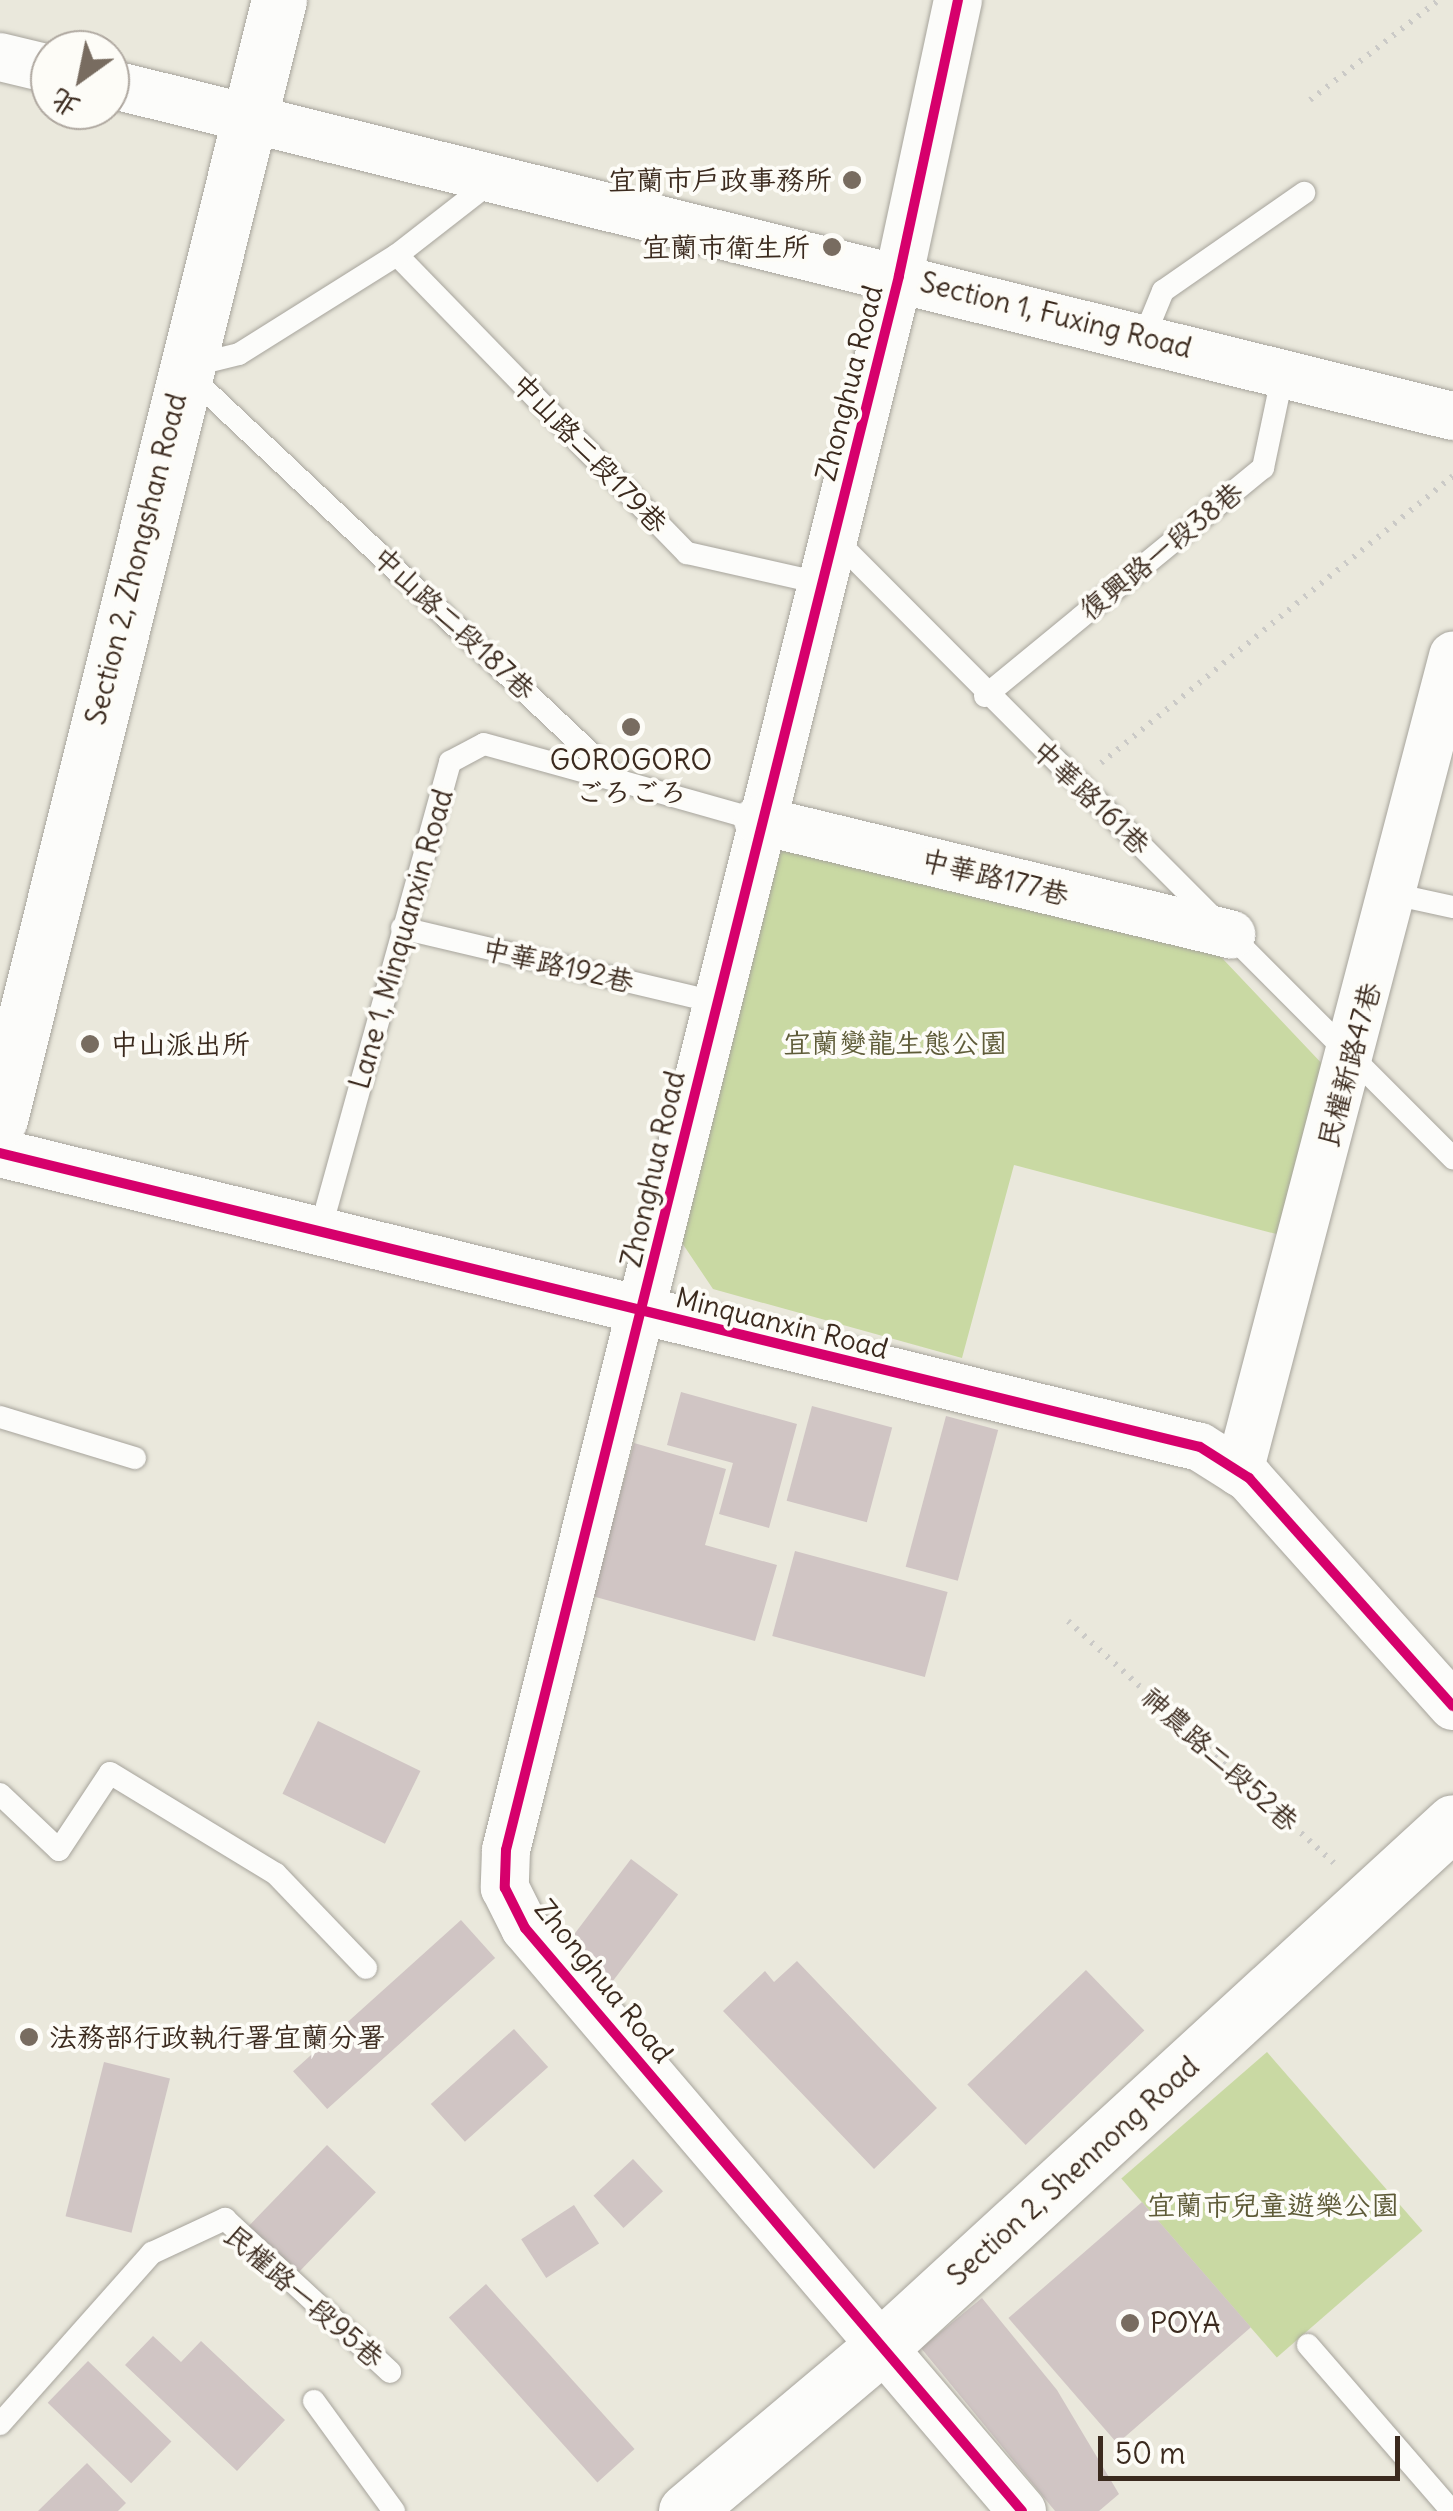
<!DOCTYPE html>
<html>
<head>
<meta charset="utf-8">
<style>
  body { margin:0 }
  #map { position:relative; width:1453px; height:2511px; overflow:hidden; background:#eae8dc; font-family:Delius,"LXGW WenKai TC","Klee One",sans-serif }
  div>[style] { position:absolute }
  .green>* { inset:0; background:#c9d9a3; transform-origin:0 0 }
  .building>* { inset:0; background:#d0c5c4; transform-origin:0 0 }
  .path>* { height:6px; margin-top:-3px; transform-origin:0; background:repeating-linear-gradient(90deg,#cbcac7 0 2.5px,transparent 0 10.5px) }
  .roads { filter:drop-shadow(0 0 2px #a7a49c) drop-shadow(0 0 2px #a7a49c) }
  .lane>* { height:22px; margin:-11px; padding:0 11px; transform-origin:11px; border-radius:11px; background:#fcfcfa }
  .street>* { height:48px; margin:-24px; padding:0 24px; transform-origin:24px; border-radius:24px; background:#fcfcfa }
  .secondary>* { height:55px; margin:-27.5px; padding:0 27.5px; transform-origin:27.5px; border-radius:27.5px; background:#fcfcfa }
  .cycleway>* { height:10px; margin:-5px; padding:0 5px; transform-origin:5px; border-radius:5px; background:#d6006c }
  .dots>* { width:28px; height:28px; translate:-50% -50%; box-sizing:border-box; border:5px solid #fdfcf7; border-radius:50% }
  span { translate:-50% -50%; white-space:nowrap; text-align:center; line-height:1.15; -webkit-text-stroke:8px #fdfcf7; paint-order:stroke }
  .poi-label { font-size:28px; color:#3b2a1e }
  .right { translate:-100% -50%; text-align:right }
  .left { translate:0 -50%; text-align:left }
  .street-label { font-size:28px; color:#3b2a1e }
  .park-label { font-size:28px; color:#5e5b38 }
  .north { position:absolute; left:30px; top:30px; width:100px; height:100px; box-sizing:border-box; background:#fdfcf7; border:2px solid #afa8a0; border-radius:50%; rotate:213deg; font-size:28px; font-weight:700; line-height:40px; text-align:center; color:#3b2a1e }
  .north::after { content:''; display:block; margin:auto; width:35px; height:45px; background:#786c60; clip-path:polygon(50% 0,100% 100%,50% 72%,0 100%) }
  .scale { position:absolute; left:1098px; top:2436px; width:302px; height:45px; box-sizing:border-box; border:5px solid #3b2a1e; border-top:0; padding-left:12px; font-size:30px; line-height:35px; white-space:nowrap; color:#3b2a1e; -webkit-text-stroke:8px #fdfcf7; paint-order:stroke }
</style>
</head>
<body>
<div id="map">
  <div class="green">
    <div style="clip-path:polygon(769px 832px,1204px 939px,1327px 1069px,1280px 1235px,1014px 1165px,962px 1358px,713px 1289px,674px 1231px)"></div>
    <div style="left:1267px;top:2052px;width:237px;height:193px;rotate:49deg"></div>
  </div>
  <div class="building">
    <div style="clip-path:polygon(681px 1392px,797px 1424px,769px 1528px,719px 1514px,733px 1463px,667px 1445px)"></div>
    <div style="left:812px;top:1406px;width:83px;height:98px;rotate:15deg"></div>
    <div style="left:946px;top:1416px;width:54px;height:156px;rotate:15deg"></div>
    <div style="clip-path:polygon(634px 1443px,726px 1469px,705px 1545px,777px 1565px,755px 1641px,592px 1596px)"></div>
    <div style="left:795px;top:1551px;width:158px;height:88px;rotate:15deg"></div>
    <div style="left:318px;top:1721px;width:114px;height:81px;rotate:26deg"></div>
    <div style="left:631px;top:1859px;width:59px;height:109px;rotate:37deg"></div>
    <div style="left:461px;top:1920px;width:51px;height:226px;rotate:48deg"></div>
    <div style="clip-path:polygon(797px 1961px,937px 2108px,874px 2169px,723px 2011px,765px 1971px,774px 1982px)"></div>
    <div style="left:1086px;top:1970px;width:84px;height:165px;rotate:46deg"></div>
    <div style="left:514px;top:2029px;width:51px;height:112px;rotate:48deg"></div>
    <div style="left:104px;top:2062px;width:68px;height:159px;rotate:14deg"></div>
    <div style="left:327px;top:2145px;width:68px;height:115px;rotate:44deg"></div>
    <div style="left:633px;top:2159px;width:44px;height:54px;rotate:47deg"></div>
    <div style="left:1142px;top:2202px;width:166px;height:177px;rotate:49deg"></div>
    <div style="left:574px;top:2205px;width:46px;height:63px;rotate:57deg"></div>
    <div style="left:486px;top:2284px;width:222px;height:50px;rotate:48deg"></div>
    <div style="clip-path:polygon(982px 2298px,1057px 2390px,1119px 2494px,1099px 2511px,1055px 2511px,921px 2348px)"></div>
    <div style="clip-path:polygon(153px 2336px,181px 2362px,201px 2341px,285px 2420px,237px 2471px,125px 2365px)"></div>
    <div style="left:88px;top:2361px;width:116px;height:58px;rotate:44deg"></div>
    <div style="clip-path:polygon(87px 2463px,126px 2503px,118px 2511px,38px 2511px)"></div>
  </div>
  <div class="path">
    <div style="left:1310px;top:100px;width:163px;rotate:-37.8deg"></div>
    <div style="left:1101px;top:763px;width:454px;rotate:-39.2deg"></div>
    <div style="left:1068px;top:1621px;width:364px;rotate:42.3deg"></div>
  </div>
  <div class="roads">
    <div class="lane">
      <div style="left:397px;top:255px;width:416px;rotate:45.8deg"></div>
      <div style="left:687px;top:553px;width:136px;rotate:12.7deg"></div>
      <div style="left:1144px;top:337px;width:50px;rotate:-67.6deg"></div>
      <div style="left:1163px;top:291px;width:172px;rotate:-34.8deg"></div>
      <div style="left:190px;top:366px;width:50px;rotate:-13.8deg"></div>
      <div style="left:239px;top:354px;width:186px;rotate:-32.1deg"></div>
      <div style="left:397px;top:255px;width:120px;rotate:-37.9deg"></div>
      <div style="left:188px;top:374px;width:594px;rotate:43.29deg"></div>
      <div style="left:620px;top:781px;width:143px;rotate:15.8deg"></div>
      <div style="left:833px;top:537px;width:878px;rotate:45.05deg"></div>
      <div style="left:985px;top:696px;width:360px;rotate:-39.4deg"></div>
      <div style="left:1263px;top:468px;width:97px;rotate:-78.1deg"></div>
      <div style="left:1393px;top:894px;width:61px;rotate:12.2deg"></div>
      <div style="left:402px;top:928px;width:321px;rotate:13.3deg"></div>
      <div style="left:320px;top:1231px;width:487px;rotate:-74.5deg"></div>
      <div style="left:450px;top:762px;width:38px;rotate:-28deg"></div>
      <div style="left:484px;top:744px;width:136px;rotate:15.4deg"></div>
      <div style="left:0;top:1417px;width:141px;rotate:16.9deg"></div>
      <div style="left:0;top:1794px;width:81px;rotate:43.5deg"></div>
      <div style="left:59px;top:1850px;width:92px;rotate:-56.5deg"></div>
      <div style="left:110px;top:1773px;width:194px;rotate:31.3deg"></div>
      <div style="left:276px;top:1874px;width:130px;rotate:46.2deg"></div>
      <div style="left:1308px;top:2345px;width:220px;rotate:49.1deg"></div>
      <div style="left:314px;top:2401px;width:136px;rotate:54deg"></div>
      <div style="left:0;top:2424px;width:229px;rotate:-48.4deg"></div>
      <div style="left:152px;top:2253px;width:81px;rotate:-25deg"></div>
      <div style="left:225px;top:2219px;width:225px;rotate:42.8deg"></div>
    </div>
    <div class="street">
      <div style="left:958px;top:0;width:282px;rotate:102.1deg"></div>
      <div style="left:899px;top:276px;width:1622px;rotate:104.02deg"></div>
      <div style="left:506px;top:1850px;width:38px;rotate:92deg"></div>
      <div style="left:505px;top:1888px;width:45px;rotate:63.4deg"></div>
      <div style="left:525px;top:1928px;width:766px;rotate:49.55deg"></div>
      <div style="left:0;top:57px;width:51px;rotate:13.5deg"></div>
      <div style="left:110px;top:84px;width:1383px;rotate:13.89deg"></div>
      <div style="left:758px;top:820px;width:487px;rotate:13.6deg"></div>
      <div style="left:0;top:1153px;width:1235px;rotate:13.77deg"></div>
      <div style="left:1200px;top:1447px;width:58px;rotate:32.3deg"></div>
      <div style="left:1249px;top:1478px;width:306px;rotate:48.2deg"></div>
      <div style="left:1239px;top:1472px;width:844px;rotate:-75.3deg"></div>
    </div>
    <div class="secondary">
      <div style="left:0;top:1119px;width:1153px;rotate:-76deg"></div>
      <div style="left:686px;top:2511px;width:259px;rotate:-40.1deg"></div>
      <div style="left:884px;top:2344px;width:772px;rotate:-42.53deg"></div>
    </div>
  </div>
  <div class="cycleway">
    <div style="left:958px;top:0;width:282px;rotate:102.1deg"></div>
    <div style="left:899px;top:276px;width:1622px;rotate:104.02deg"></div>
    <div style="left:506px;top:1850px;width:38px;rotate:92deg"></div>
    <div style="left:505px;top:1888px;width:45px;rotate:63.4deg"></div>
    <div style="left:525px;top:1928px;width:766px;rotate:49.55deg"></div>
    <div style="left:0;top:1153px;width:1235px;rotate:13.77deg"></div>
    <div style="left:1200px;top:1447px;width:58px;rotate:32.3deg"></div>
    <div style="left:1249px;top:1478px;width:306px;rotate:48.2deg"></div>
  </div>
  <div class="dots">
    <div style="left:852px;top:180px;background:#786c60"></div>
    <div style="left:832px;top:247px;background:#786c60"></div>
    <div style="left:631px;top:727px;background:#786c60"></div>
    <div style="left:90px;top:1044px;background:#786c60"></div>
    <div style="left:29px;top:2037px;background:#786c60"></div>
    <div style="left:1130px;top:2323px;background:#786c60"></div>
  </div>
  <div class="poi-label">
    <span class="right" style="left:832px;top:180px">宜蘭市戶政事務所</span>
    <span class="right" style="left:810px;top:247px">宜蘭市衛生所</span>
    <span style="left:631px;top:776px">GOROGORO<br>ごろごろ</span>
    <span class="left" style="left:110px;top:1044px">中山派出所</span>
    <span class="left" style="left:49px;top:2037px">法務部行政執行署宜蘭分署</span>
    <span class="left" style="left:1150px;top:2323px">POYA</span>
  </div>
  <div class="street-label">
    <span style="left:1056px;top:315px;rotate:14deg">Section 1, Fuxing Road</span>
    <span style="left:849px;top:383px;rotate:-76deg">Zhonghua Road</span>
    <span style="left:590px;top:453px;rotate:46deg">中山路二段179巷</span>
    <span style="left:1161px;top:551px;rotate:-39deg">復興路一段38巷</span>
    <span style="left:136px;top:559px;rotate:-76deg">Section 2, Zhongshan Road</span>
    <span style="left:454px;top:623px;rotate:43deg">中山路二段187巷</span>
    <span style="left:1091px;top:797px;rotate:44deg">中華路161巷</span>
    <span style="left:995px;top:877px;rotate:14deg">中華路177巷</span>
    <span style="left:401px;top:939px;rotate:-74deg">Lane 1, Minquanxin Road</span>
    <span style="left:558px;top:965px;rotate:13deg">中華路192巷</span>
    <span style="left:1349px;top:1065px;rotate:-75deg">民權新路47巷</span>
    <span style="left:653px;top:1169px;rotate:-77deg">Zhonghua Road</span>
    <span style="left:782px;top:1323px;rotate:14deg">Minquanxin Road</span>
    <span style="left:1220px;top:1759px;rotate:42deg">神農路二段52巷</span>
    <span style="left:604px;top:1981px;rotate:51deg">Zhonghua Road</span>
    <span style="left:1073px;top:2171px;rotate:-42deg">Section 2, Shennong Road</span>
    <span style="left:304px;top:2296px;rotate:41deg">民權路一段95巷</span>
  </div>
  <div class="park-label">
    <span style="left:895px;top:1043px">宜蘭變龍生態公園</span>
    <span style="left:1273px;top:2205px">宜蘭市兒童遊樂公園</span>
  </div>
  <div class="north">北</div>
  <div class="scale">50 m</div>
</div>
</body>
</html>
